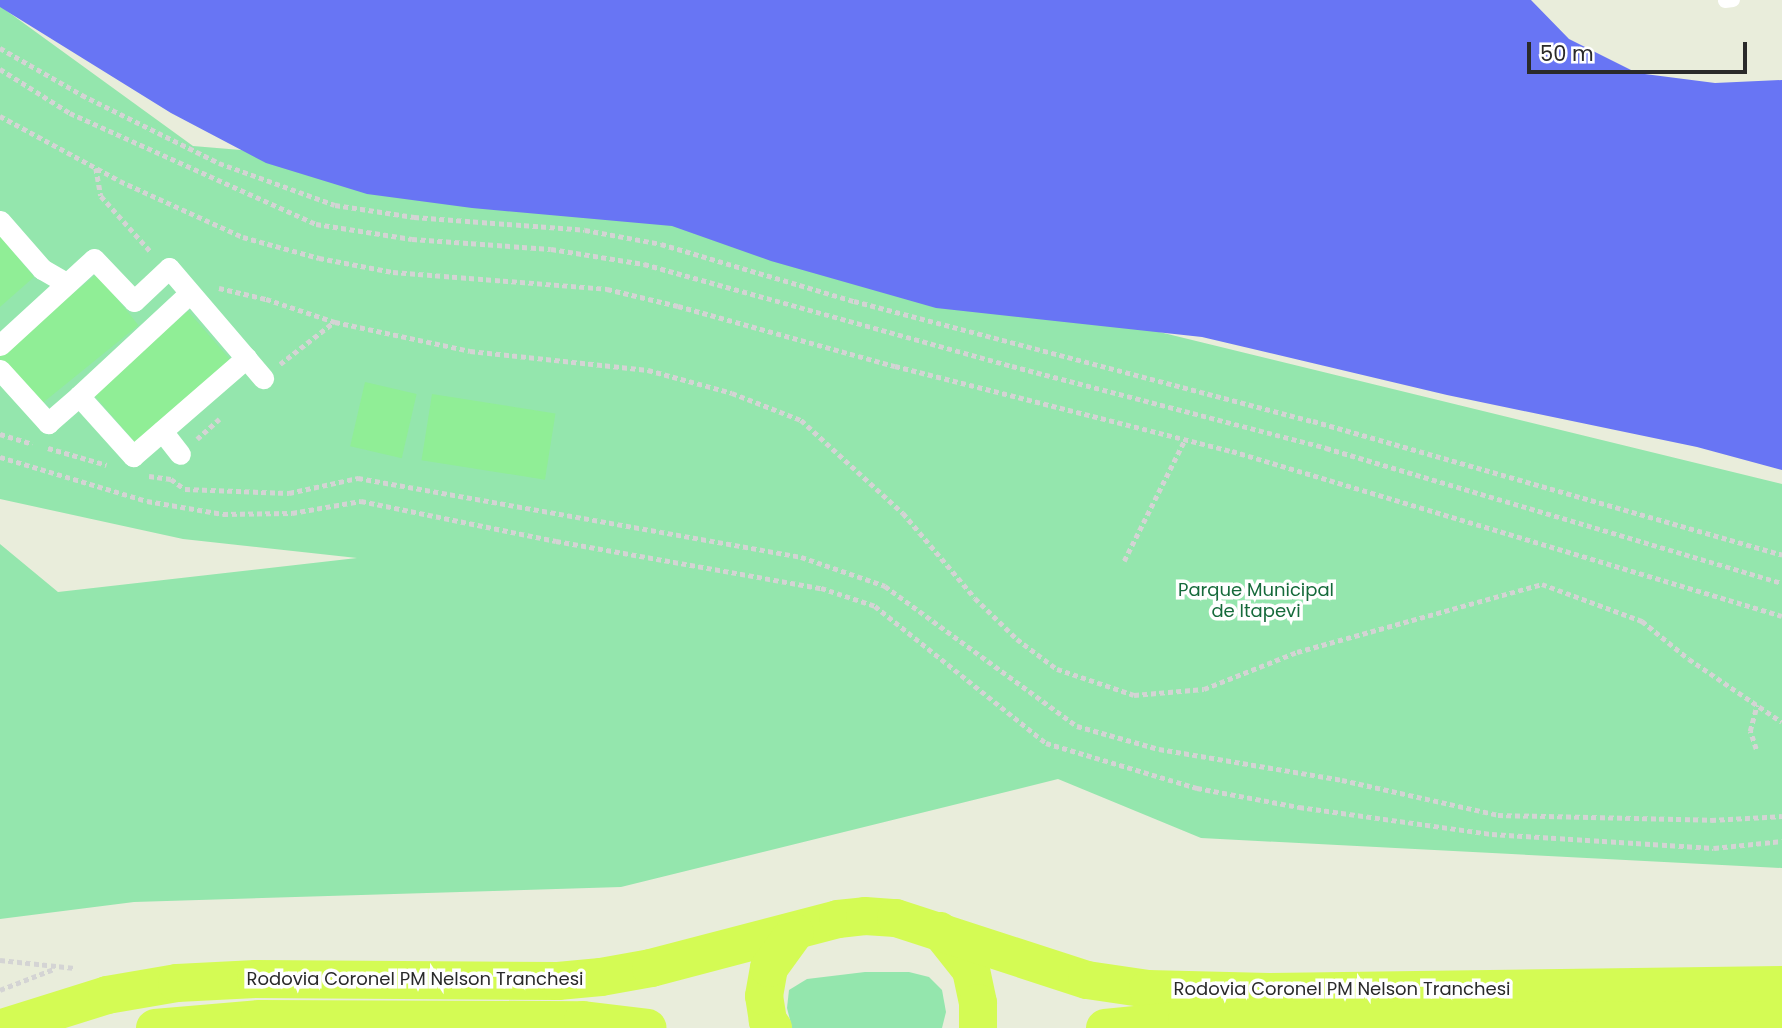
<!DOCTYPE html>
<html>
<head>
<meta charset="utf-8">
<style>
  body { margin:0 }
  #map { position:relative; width:1782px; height:1028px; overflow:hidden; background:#e9eddb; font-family:Poppins,sans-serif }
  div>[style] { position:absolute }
  .green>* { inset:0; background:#94e6ad }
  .pitch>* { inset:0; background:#90ee96; transform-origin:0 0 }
  .water>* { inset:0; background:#6875f4 }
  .path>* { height:4.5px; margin-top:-2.25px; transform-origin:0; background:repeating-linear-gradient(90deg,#d4d4d4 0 5px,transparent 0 8.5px) }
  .service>* { height:14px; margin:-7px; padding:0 7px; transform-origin:7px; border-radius:7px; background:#fff }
  .pedestrian>* { height:21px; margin:-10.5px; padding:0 10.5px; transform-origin:10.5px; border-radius:10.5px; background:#fff }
  .trunk>* { height:38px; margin:-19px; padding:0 19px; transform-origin:19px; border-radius:19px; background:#d4fb54 }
  span { translate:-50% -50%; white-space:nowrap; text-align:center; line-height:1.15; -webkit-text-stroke:7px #fff; paint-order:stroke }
  .park-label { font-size:18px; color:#166a3b }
  .street-label { font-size:18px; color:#2a2a2a }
  .scale { position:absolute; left:1527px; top:42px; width:220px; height:32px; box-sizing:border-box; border:4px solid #2a2a2a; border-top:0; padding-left:9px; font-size:21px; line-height:24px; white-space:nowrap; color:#2a2a2a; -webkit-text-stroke:5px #fff; paint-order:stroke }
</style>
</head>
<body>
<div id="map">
  <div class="green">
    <div style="clip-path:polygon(0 6px,193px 146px,500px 171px,1782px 484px,1782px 868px,1201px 838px,1058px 779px,621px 887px,134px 902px,0 919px,0 544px,58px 592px,357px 558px,183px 539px,0 499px)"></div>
    <div style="clip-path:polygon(865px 972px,909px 972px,929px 977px,942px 990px,946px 1012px,942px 1028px,792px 1028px,787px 1008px,789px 990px,807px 979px)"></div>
  </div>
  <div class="pitch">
    <div style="clip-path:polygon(0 236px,34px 277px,0 307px)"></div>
    <div style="left:97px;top:274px;width:66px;height:129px;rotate:51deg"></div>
    <div style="left:188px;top:311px;width:64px;height:126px;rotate:49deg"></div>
    <div style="left:365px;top:382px;width:53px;height:66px;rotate:13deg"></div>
    <div style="left:432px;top:394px;width:125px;height:67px;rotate:9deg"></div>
  </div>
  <div class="water">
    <div style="clip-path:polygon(0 0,1531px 0,1569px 39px,1637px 73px,1715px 83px,1782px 80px,1782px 470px,1697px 447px,1447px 395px,1202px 337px,936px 308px,771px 261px,672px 226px,472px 208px,367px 194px,266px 163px,171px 113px,0 7px)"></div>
  </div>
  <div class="path">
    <div style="left:0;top:48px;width:95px;rotate:29.8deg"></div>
    <div style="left:82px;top:95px;width:153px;rotate:26.4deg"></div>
    <div style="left:219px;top:163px;width:123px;rotate:19.9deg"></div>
    <div style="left:335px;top:205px;width:80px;rotate:8.6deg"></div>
    <div style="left:414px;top:217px;width:171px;rotate:4.3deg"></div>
    <div style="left:585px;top:230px;width:77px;rotate:10.4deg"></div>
    <div style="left:661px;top:244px;width:201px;rotate:16.5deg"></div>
    <div style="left:854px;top:301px;width:474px;rotate:14.7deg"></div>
    <div style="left:1313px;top:421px;width:488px;rotate:15.9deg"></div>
    <div style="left:0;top:69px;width:83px;rotate:32.2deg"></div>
    <div style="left:70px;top:113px;width:270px;rotate:24.3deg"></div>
    <div style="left:316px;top:224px;width:97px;rotate:8.9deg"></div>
    <div style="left:412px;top:239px;width:139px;rotate:4.1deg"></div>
    <div style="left:551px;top:249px;width:94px;rotate:9.2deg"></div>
    <div style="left:644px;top:264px;width:382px;rotate:15.5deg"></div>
    <div style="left:1012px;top:366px;width:325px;rotate:14.6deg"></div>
    <div style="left:1326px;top:448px;width:476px;rotate:16.5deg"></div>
    <div style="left:0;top:116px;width:136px;rotate:28.4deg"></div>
    <div style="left:120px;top:181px;width:135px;rotate:24.5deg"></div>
    <div style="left:243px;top:237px;width:79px;rotate:15.4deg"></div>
    <div style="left:319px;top:258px;width:75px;rotate:10.7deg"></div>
    <div style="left:393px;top:272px;width:215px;rotate:4.5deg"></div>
    <div style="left:607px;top:289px;width:73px;rotate:13.5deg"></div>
    <div style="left:678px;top:306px;width:225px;rotate:15.5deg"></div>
    <div style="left:895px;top:366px;width:348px;rotate:14.2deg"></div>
    <div style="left:1232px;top:451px;width:574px;rotate:16.7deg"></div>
    <div style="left:96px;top:168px;width:28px;rotate:80deg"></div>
    <div style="left:101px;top:196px;width:75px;rotate:48.2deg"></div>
    <div style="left:219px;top:288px;width:48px;rotate:13.2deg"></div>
    <div style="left:266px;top:299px;width:73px;rotate:18.4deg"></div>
    <div style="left:335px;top:322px;width:138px;rotate:12.1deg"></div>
    <div style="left:470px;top:351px;width:179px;rotate:6.1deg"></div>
    <div style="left:648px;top:370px;width:87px;rotate:15.3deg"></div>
    <div style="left:732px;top:393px;width:74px;rotate:21.4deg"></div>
    <div style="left:801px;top:420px;width:138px;rotate:42.4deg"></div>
    <div style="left:903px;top:513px;width:111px;rotate:49.7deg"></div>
    <div style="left:975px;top:598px;width:59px;rotate:44.3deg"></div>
    <div style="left:1017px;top:639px;width:50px;rotate:36.9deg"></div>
    <div style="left:1057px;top:669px;width:81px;rotate:18.7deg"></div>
    <div style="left:1134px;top:695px;width:70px;rotate:-4.9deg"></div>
    <div style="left:1204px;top:689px;width:100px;rotate:-21.7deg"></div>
    <div style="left:1297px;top:652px;width:254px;rotate:-15.5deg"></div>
    <div style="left:1542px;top:584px;width:107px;rotate:20.3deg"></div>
    <div style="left:1642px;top:621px;width:60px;rotate:39deg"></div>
    <div style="left:1689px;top:659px;width:112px;rotate:34.1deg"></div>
    <div style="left:280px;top:364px;width:68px;rotate:-37.9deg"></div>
    <div style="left:0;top:434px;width:34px;rotate:17deg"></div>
    <div style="left:197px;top:439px;width:30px;rotate:-42deg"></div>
    <div style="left:48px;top:448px;width:61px;rotate:16.1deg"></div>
    <div style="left:0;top:457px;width:153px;rotate:16.7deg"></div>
    <div style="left:147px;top:501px;width:77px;rotate:9.7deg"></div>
    <div style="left:223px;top:514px;width:69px;rotate:-0.8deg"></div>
    <div style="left:292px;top:513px;width:70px;rotate:-9.9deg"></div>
    <div style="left:361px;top:501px;width:199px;rotate:11.6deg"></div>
    <div style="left:556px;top:541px;width:269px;rotate:10.1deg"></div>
    <div style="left:821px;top:588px;width:57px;rotate:18.4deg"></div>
    <div style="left:875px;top:606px;width:219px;rotate:38.7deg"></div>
    <div style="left:1046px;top:743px;width:158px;rotate:16.6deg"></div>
    <div style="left:1197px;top:788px;width:104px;rotate:10.6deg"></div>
    <div style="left:1299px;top:807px;width:195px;rotate:8deg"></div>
    <div style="left:1492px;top:834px;width:222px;rotate:3.6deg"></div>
    <div style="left:1714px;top:848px;width:68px;rotate:-5.9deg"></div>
    <div style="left:149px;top:476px;width:22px;rotate:8deg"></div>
    <div style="left:171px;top:479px;width:17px;rotate:36deg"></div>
    <div style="left:185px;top:489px;width:104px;rotate:2.2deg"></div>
    <div style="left:289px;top:493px;width:71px;rotate:-12.3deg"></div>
    <div style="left:358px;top:478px;width:450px;rotate:10.1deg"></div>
    <div style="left:801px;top:557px;width:89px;rotate:19deg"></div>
    <div style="left:885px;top:586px;width:238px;rotate:36.1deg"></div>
    <div style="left:1077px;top:726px;width:85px;rotate:15.7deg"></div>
    <div style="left:1159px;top:749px;width:186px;rotate:9.6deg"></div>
    <div style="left:1342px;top:780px;width:160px;rotate:12.6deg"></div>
    <div style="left:1498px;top:815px;width:213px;rotate:1.3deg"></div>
    <div style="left:1711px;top:820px;width:71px;rotate:-3.2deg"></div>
    <div style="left:1124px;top:561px;width:136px;rotate:-63.4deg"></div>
    <div style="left:1756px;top:749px;width:19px;rotate:-108deg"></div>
    <div style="left:1750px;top:731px;width:27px;rotate:-75deg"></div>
    <div style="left:0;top:960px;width:75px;rotate:6.1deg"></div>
    <div style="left:0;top:990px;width:58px;rotate:-21.3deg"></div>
  </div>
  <div class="service">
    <div style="left:1725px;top:1px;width:8px;rotate:-7deg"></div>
  </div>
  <div class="pedestrian">
    <div style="left:0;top:221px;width:64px;rotate:48.8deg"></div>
    <div style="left:42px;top:269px;width:28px;rotate:30deg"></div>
    <div style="left:0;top:345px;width:127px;rotate:-42.5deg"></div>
    <div style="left:94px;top:259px;width:58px;rotate:46.4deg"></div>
    <div style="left:134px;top:301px;width:48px;rotate:-43.3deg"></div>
    <div style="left:169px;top:268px;width:145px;rotate:49.5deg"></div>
    <div style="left:0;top:370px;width:72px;rotate:47.8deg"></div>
    <div style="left:48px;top:423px;width:41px;rotate:-41.1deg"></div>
    <div style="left:79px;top:396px;width:81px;rotate:48deg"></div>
    <div style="left:133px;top:456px;width:150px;rotate:-40.9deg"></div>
    <div style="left:79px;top:396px;width:151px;rotate:-42.9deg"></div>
    <div style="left:162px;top:431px;width:29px;rotate:52deg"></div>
  </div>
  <div class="trunk">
    <div style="left:940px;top:931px;width:50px;rotate:51.5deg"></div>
    <div style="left:971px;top:970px;width:34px;rotate:78deg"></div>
    <div style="left:978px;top:1003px;width:25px;rotate:90deg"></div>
    <div style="left:2px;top:1028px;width:110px;rotate:-17.4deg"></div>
    <div style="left:107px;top:995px;width:71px;rotate:-9.7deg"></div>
    <div style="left:177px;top:983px;width:79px;rotate:-2.9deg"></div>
    <div style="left:256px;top:979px;width:302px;rotate:0.4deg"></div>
    <div style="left:558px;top:981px;width:43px;rotate:-5.3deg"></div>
    <div style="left:601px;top:977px;width:51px;rotate:-10.2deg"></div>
    <div style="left:651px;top:968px;width:193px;rotate:-14.7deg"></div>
    <div style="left:838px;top:919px;width:27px;rotate:-6deg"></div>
    <div style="left:865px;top:916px;width:31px;rotate:4deg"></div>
    <div style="left:896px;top:918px;width:201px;rotate:18deg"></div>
    <div style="left:1087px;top:980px;width:62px;rotate:8.4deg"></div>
    <div style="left:1148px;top:989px;width:121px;rotate:1.4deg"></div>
    <div style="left:1269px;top:992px;width:513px;rotate:-0.78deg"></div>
    <div style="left:155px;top:1028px;width:104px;rotate:-4.9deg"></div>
    <div style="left:259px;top:1019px;width:324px;rotate:0.2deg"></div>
    <div style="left:583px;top:1020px;width:65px;rotate:7deg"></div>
    <div style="left:773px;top:1028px;width:9px;rotate:-126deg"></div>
    <div style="left:768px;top:1021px;width:25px;rotate:-99deg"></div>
    <div style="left:764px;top:996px;width:28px;rotate:-80deg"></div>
    <div style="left:769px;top:968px;width:44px;rotate:-54.2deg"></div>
    <div style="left:1105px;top:1028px;width:82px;rotate:-5.6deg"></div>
    <div style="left:1187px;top:1020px;width:595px;rotate:0.1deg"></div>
  </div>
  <div class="park-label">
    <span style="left:1256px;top:601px">Parque Municipal<br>de Itapevi</span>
  </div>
  <div class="street-label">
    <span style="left:415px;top:979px">Rodovia Coronel PM Nelson Tranchesi</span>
    <span style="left:1342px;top:989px">Rodovia Coronel PM Nelson Tranchesi</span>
  </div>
  <div class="scale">50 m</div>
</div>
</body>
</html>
